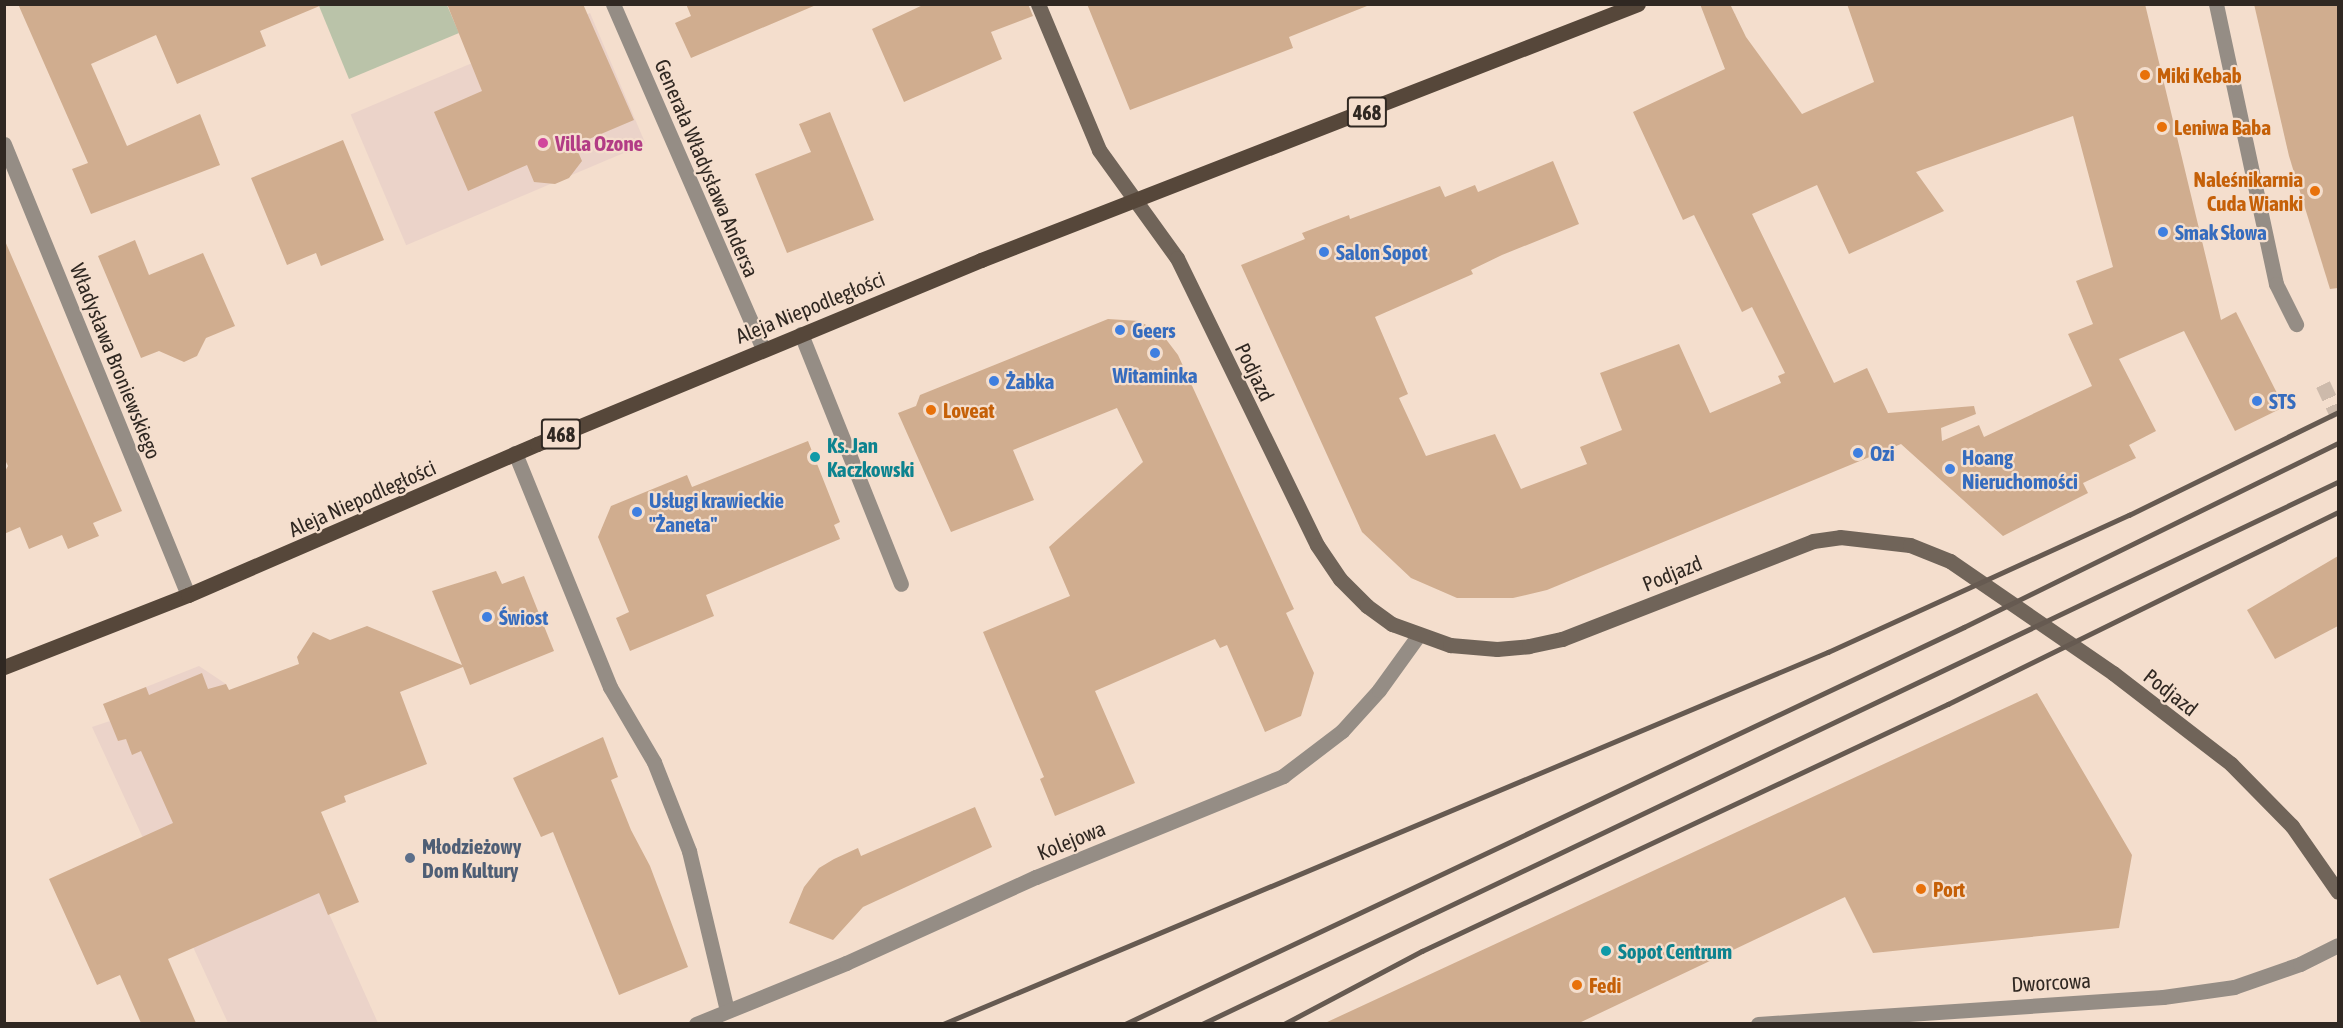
<!DOCTYPE html>
<html>
<head>
<meta charset="utf-8">
<style>
  body { margin:0 }
  #map { position:relative; width:2343px; height:1028px; overflow:hidden; background:#f4decd; font-family:"Asap Condensed",sans-serif }
  div>[style] { position:absolute }
  .commercial>* { inset:0; background:#ebd3c9; transform-origin:0 0 }
  .green>* { inset:0; background:#bac3a9 }
  .building>* { inset:0; background:#d0ad8f }
  .street-tunnel>* { height:15px; margin-top:-7.5px; transform-origin:0; background:repeating-linear-gradient(90deg,#cdbaab 0 15px,transparent 0 23px) }
  .street>* { height:15px; margin:-7.5px; padding:0 7.5px; transform-origin:7.5px; border-radius:7.5px; background:#958d85 }
  .secondary>* { height:15px; margin:-7.5px; padding:0 7.5px; transform-origin:7.5px; border-radius:7.5px; background:#706459 }
  .primary>* { height:15px; margin:-7.5px; padding:0 7.5px; transform-origin:7.5px; border-radius:7.5px; background:#56473a }
  .rail>* { height:4.5px; margin:-2.25px; padding:0 2.25px; transform-origin:2.25px; border-radius:2.25px; background:#665a51 }
  .dots>* { width:16px; height:16px; translate:-50% -50%; box-sizing:border-box; border:3px solid #f4decd; border-radius:50% }
  span { translate:-50% -50%; white-space:nowrap; text-align:center; line-height:1.15; -webkit-text-stroke:4.5px #f4decd; paint-order:stroke }
  .shield-label span { padding:2px 4px; background:#f4decd; border:2px solid; border-radius:4px; -webkit-text-stroke-width:0 }
  .shield-label { font-size:20px; color:#302822; font-weight:700 }
  .food-label { font-size:21px; color:#c56008; font-weight:700 }
  .left { translate:0 -50%; text-align:left }
  .right { translate:-100% -50%; text-align:right }
  .hotel-label { font-size:21px; color:#b23c85; font-weight:700 }
  .street-label { font-size:21px; color:#302822 }
  .shop-label { font-size:21px; color:#366cbe; font-weight:700 }
  .culture-label { font-size:21px; color:#0d838f; font-weight:700 }
  .service-label { font-size:21px; color:#4e5e75; font-weight:700 }
  .frame { position:absolute; inset:0; border:6px solid #302822; pointer-events:none }
</style>
</head>
<body>
<div id="map">
  <div class="commercial">
    <div style="left:590px;top:13px;width:142px;height:260px;rotate:67deg"></div>
    <div style="clip-path:polygon(199px 666px,226px 684px,378px 1023px,228px 1023px,92px 727px,110px 721px,103px 704px)"></div>
  </div>
  <div class="green">
    <div style="clip-path:polygon(447px 5px,459px 33px,349px 79px,319px 6px)"></div>
  </div>
  <div class="building">
    <div style="clip-path:polygon(18px 4px,322px 4px,322px 5px,260px 31px,266px 46px,177px 84px,156px 35px,91px 64px,127px 146px,200px 114px,220px 165px,91px 214px,72px 169px,88px 163px)"></div>
    <div style="clip-path:polygon(447px 4px,583px 4px,634px 120px,575px 145px,582px 161px,569px 178px,555px 184px,534px 182px,527px 165px,468px 191px,434px 112px,482px 91px)"></div>
    <div style="clip-path:polygon(686px 4px,816px 4px,816px 5px,691px 58px,675px 23px,691px 16px)"></div>
    <div style="clip-path:polygon(925px 4px,1028px 4px,1033px 16px,991px 32px,1002px 59px,904px 102px,872px 29px)"></div>
    <div style="clip-path:polygon(1087px 4px,1366px 4px,1367px 6px,1289px 37px,1293px 48px,1130px 110px)"></div>
    <div style="clip-path:polygon(evenodd,1700px 4px,1730px 4px,1746px 37px,1802px 114px,1874px 82px,1847px 4px,2145px 4px,2221px 320px,2236px 312px,2284px 407px,2235px 431px,2184px 331px,2119px 359px,2156px 431px,2129px 445px,2136px 458px,2083px 483px,2088px 493px,2003px 536px,1901px 444px,1547px 590px,1513px 598px,1457px 598px,1411px 578px,1362px 532px,1241px 265px,1305px 239px,1302px 233px,1349px 215px,1350px 219px,1440px 186px,1445px 197px,1475px 185px,1478px 192px,1553px 161px,1579px 224px,1502px 255px,1471px 270px,1473px 274px,1375px 317px,1408px 394px,1399px 398px,1426px 456px,1495px 434px,1521px 489px,1587px 464px,1580px 447px,1622px 430px,1600px 373px,1679px 344px,1710px 413px,1781px 383px,1778px 376px,1785px 373px,1752px 307px,1742px 312px,1694px 215px,1683px 220px,1633px 112px,1725px 69px,1700px 4px,2073px 116px,2113px 267px,2076px 281px,2093px 324px,2068px 334px,2092px 386px,1984px 437px,1979px 425px,1942px 441px,1941px 428px,1976px 414px,1974px 406px,1888px 413px,1867px 368px,1834px 383px,1752px 214px,1817px 185px,1849px 254px,1944px 211px,1916px 172px,2073px 116px)"></div>
    <div style="clip-path:polygon(2254px 4px,2338px 4px,2338px 288px,2330px 289px,2289px 156px)"></div>
    <div style="clip-path:polygon(830px 112px,874px 220px,787px 253px,755px 174px,811px 152px,799px 124px)"></div>
    <div style="clip-path:polygon(343px 140px,384px 240px,321px 266px,316px 253px,287px 265px,251px 178px)"></div>
    <div style="clip-path:polygon(135px 240px,149px 275px,203px 253px,235px 326px,206px 338px,197px 356px,184px 362px,159px 351px,141px 358px,98px 256px)"></div>
    <div style="clip-path:polygon(5px 241px,122px 511px,93px 523px,99px 536px,68px 549px,62px 535px,29px 549px,20px 527px,4px 534px,4px 473px,8px 466px,4px 458px)"></div>
    <div style="clip-path:polygon(1108px 319px,1139px 321px,1162px 334px,1178px 355px,1294px 609px,1286px 613px,1314px 673px,1301px 716px,1265px 732px,1227px 645px,1220px 648px,1215px 639px,1095px 691px,1135px 783px,1055px 816px,1040px 779px,1044px 777px,983px 632px,1070px 596px,1049px 547px,1143px 462px,1117px 408px,1013px 450px,1034px 500px,951px 532px,898px 413px,916px 406px,920px 395px)"></div>
    <div style="clip-path:polygon(808px 441px,840px 522px,834px 525px,840px 539px,706px 595px,714px 616px,630px 651px,616px 618px,629px 612px,598px 537px,611px 506px,687px 475px,692px 487px)"></div>
    <div style="clip-path:polygon(2338px 556px,2338px 626px,2275px 659px,2247px 610px)"></div>
    <div style="clip-path:polygon(496px 571px,502px 584px,524px 576px,554px 651px,470px 685px,463px 667px,400px 692px,427px 764px,344px 796px,346px 802px,321px 812px,359px 902px,328px 915px,319px 893px,168px 959px,196px 1023px,141px 1023px,120px 975px,97px 985px,49px 879px,173px 823px,141px 751px,132px 755px,126px 739px,118px 741px,103px 704px,146px 687px,149px 695px,202px 673px,208px 689px,226px 684px,229px 690px,299px 664px,297px 657px,313px 632px,330px 640px,367px 626px,462px 665px,432px 591px)"></div>
    <div style="clip-path:polygon(2037px 693px,2132px 855px,2119px 928px,1873px 953px,1845px 897px,1579px 1023px,1325px 1023px)"></div>
    <div style="clip-path:polygon(603px 737px,618px 777px,611px 780px,631px 830px,650px 866px,688px 967px,619px 995px,553px 832px,541px 837px,513px 778px)"></div>
    <div style="clip-path:polygon(975px 807px,992px 847px,863px 907px,833px 940px,789px 923px,804px 887px,819px 868px,834px 859px,858px 848px,861px 856px)"></div>
  </div>
  <div class="street-tunnel">
    <div style="left:2323px;top:384px;width:35px;rotate:65deg"></div>
  </div>
  <div class="street">
    <div style="left:613px;top:4px;width:376px;rotate:66.5deg"></div>
    <div style="left:2216px;top:4px;width:286px;rotate:77.9deg"></div>
    <div style="left:2276px;top:284px;width:45px;rotate:63.4deg"></div>
    <div style="left:4px;top:144px;width:487px;rotate:67.8deg"></div>
    <div style="left:801px;top:334px;width:269px;rotate:68.2deg"></div>
    <div style="left:515px;top:453px;width:253px;rotate:67.9deg"></div>
    <div style="left:610px;top:687px;width:87px;rotate:59.6deg"></div>
    <div style="left:654px;top:762px;width:96px;rotate:68.5deg"></div>
    <div style="left:689px;top:851px;width:163px;rotate:76.6deg"></div>
    <div style="left:696px;top:1024px;width:162px;rotate:-22.1deg"></div>
    <div style="left:846px;top:963px;width:209px;rotate:-24.4deg"></div>
    <div style="left:1036px;top:877px;width:267px;rotate:-22.2deg"></div>
    <div style="left:1283px;top:776px;width:74px;rotate:-37.3deg"></div>
    <div style="left:1342px;top:731px;width:55px;rotate:-47.9deg"></div>
    <div style="left:1379px;top:690px;width:67px;rotate:-54.2deg"></div>
    <div style="left:1758px;top:1024px;width:406px;rotate:-3.8deg"></div>
    <div style="left:2163px;top:997px;width:72px;rotate:-8deg"></div>
    <div style="left:2234px;top:987px;width:70px;rotate:-19.2deg"></div>
    <div style="left:2300px;top:964px;width:42px;rotate:-26.6deg"></div>
  </div>
  <div class="secondary">
    <div style="left:1038px;top:4px;width:158px;rotate:67.3deg"></div>
    <div style="left:1099px;top:150px;width:133px;rotate:54.2deg"></div>
    <div style="left:1177px;top:258px;width:319px;rotate:64deg"></div>
    <div style="left:1317px;top:545px;width:41px;rotate:55.9deg"></div>
    <div style="left:1340px;top:579px;width:38px;rotate:45deg"></div>
    <div style="left:1367px;top:606px;width:31px;rotate:36deg"></div>
    <div style="left:1392px;top:624px;width:62px;rotate:19.9deg"></div>
    <div style="left:1450px;top:645px;width:47px;rotate:4.9deg"></div>
    <div style="left:1497px;top:649px;width:32px;rotate:-5deg"></div>
    <div style="left:1529px;top:646px;width:34px;rotate:-12deg"></div>
    <div style="left:1562px;top:639px;width:269px;rotate:-21.3deg"></div>
    <div style="left:1813px;top:541px;width:27px;rotate:-8deg"></div>
    <div style="left:1840px;top:537px;width:70px;rotate:6.5deg"></div>
    <div style="left:1910px;top:545px;width:43px;rotate:21.8deg"></div>
    <div style="left:1950px;top:561px;width:198px;rotate:34.5deg"></div>
    <div style="left:2113px;top:673px;width:149px;rotate:37.6deg"></div>
    <div style="left:2231px;top:764px;width:87px;rotate:45.5deg"></div>
    <div style="left:2292px;top:826px;width:80px;rotate:55.1deg"></div>
  </div>
  <div class="primary">
    <div style="left:4px;top:667px;width:198px;rotate:-21.4deg"></div>
    <div style="left:188px;top:595px;width:380px;rotate:-23.4deg"></div>
    <div style="left:537px;top:444px;width:481px;rotate:-22.5deg"></div>
    <div style="left:981px;top:260px;width:705px;rotate:-21.29deg"></div>
  </div>
  <div class="rail">
    <div style="left:943px;top:1024px;width:960px;rotate:-22.8deg"></div>
    <div style="left:1828px;top:652px;width:331px;rotate:-24.5deg"></div>
    <div style="left:2129px;top:515px;width:233px;rotate:-26.2deg"></div>
    <div style="left:1125px;top:1024px;width:928px;rotate:-25.32deg"></div>
    <div style="left:1964px;top:627px;width:417px;rotate:-26.2deg"></div>
    <div style="left:1202px;top:1024px;width:1259px;rotate:-25.51deg"></div>
    <div style="left:1284px;top:1024px;width:156px;rotate:-27.9deg"></div>
    <div style="left:1422px;top:951px;width:581px;rotate:-25.15deg"></div>
    <div style="left:1948px;top:704px;width:435px;rotate:-26.2deg"></div>
  </div>
  <div class="dots">
    <div style="left:2145px;top:75px;background:#e8710a"></div>
    <div style="left:2162px;top:127px;background:#e8710a"></div>
    <div style="left:543px;top:143px;background:#d1479c"></div>
    <div style="left:2315px;top:191px;background:#e8710a"></div>
    <div style="left:2163px;top:232px;background:#3f7fe0"></div>
    <div style="left:1324px;top:252px;background:#3f7fe0"></div>
    <div style="left:1120px;top:330px;background:#3f7fe0"></div>
    <div style="left:1155px;top:353px;background:#3f7fe0"></div>
    <div style="left:994px;top:381px;background:#3f7fe0"></div>
    <div style="left:2257px;top:401px;background:#3f7fe0"></div>
    <div style="left:931px;top:410px;background:#e8710a"></div>
    <div style="left:1858px;top:453px;background:#3f7fe0"></div>
    <div style="left:815px;top:457px;background:#0f9aa8"></div>
    <div style="left:1950px;top:469px;background:#3f7fe0"></div>
    <div style="left:637px;top:512px;background:#3f7fe0"></div>
    <div style="left:487px;top:617px;background:#3f7fe0"></div>
    <div style="left:410px;top:858px;background:#5c6f8a"></div>
    <div style="left:1921px;top:889px;background:#e8710a"></div>
    <div style="left:1606px;top:951px;background:#0f9aa8"></div>
    <div style="left:1577px;top:985px;background:#e8710a"></div>
  </div>
  <div class="shield-label">
    <span style="left:1367px;top:112px">468</span>
    <span style="left:561px;top:434px">468</span>
  </div>
  <div class="food-label">
    <span class="left" style="left:2157px;top:75px">Miki Kebab</span>
    <span class="left" style="left:2174px;top:127px">Leniwa Baba</span>
    <span class="right" style="left:2303px;top:191px">Naleśnikarnia<br>Cuda Wianki</span>
    <span class="left" style="left:943px;top:410px">Loveat</span>
    <span class="left" style="left:1933px;top:889px">Port</span>
    <span class="left" style="left:1589px;top:985px">Fedi</span>
  </div>
  <div class="hotel-label">
    <span class="left" style="left:555px;top:143px">Villa Ozone</span>
  </div>
  <div class="street-label">
    <span style="left:707px;top:168px;rotate:67deg">Generała Władysława Andersa</span>
    <span style="left:810px;top:307px;rotate:-22deg">Aleja Niepodległości</span>
    <span style="left:116px;top:361px;rotate:68deg">Władysława Broniewskiego</span>
    <span style="left:1255px;top:372px;rotate:64deg">Podjazd</span>
    <span style="left:362px;top:498px;rotate:-24deg">Aleja Niepodległości</span>
    <span style="left:1672px;top:573px;rotate:-22deg">Podjazd</span>
    <span style="left:2171px;top:692px;rotate:38deg">Podjazd</span>
    <span style="left:1071px;top:840px;rotate:-22deg">Kolejowa</span>
    <span style="left:2051px;top:982px;rotate:-3deg">Dworcowa</span>
  </div>
  <div class="shop-label">
    <span class="left" style="left:2175px;top:232px">Smak Słowa</span>
    <span class="left" style="left:1336px;top:252px">Salon Sopot</span>
    <span class="left" style="left:1132px;top:330px">Geers</span>
    <span style="left:1155px;top:375px">Witaminka</span>
    <span class="left" style="left:1006px;top:381px">Żabka</span>
    <span class="left" style="left:2269px;top:401px">STS</span>
    <span class="left" style="left:1870px;top:453px">Ozi</span>
    <span class="left" style="left:1962px;top:469px">Hoang<br>Nieruchomości</span>
    <span class="left" style="left:649px;top:512px">Usługi krawieckie<br>"Żaneta"</span>
    <span class="left" style="left:499px;top:617px">Świost</span>
  </div>
  <div class="culture-label">
    <span class="left" style="left:827px;top:457px">Ks. Jan<br>Kaczkowski</span>
    <span class="left" style="left:1618px;top:951px">Sopot Centrum</span>
  </div>
  <div class="service-label">
    <span class="left" style="left:422px;top:858px">Młodzieżowy<br>Dom Kultury</span>
  </div>
  <div class="frame"></div>
</div>
</body>
</html>
